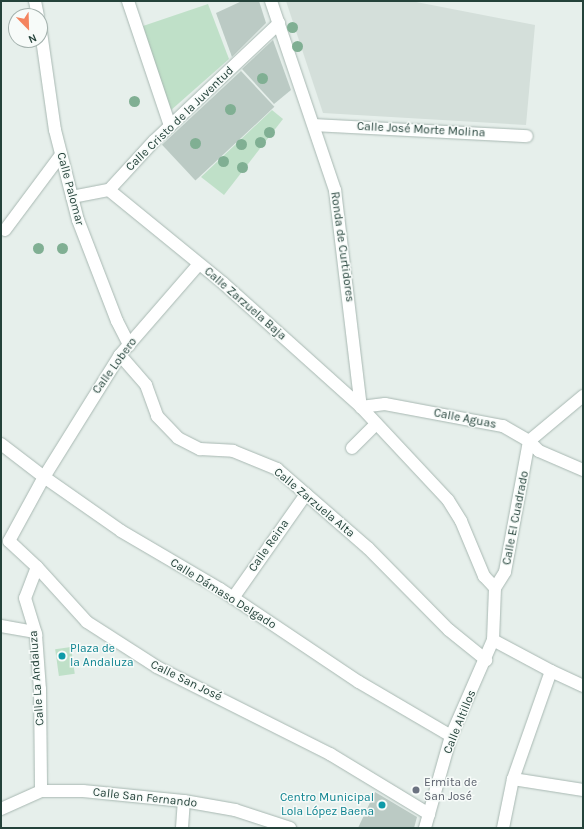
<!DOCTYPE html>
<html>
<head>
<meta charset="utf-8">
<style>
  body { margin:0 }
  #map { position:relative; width:584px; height:829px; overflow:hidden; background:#e6efeb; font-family:Karla,sans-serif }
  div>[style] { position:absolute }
  .built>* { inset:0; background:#d4dfda }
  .green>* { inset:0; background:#bfe0c8; transform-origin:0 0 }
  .building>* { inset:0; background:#bbcac4; transform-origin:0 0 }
  .roads { filter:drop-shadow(0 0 1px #a8b8b2) drop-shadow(0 0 1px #a8b8b2) }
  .street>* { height:12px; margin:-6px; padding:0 6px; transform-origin:6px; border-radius:6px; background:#fff }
  .secondary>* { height:12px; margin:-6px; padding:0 6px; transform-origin:6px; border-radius:6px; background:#fff }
  .trees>* { width:11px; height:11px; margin:-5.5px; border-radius:50%; background:#80af93 }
  .dots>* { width:11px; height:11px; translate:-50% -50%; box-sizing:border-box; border:2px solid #f7fbf9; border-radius:50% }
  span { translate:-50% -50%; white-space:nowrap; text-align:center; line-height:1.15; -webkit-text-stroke:3px #f7fbf9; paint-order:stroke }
  .street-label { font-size:12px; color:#24423a }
  .culture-label { font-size:12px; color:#0d838f }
  .left { translate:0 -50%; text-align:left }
  .right { translate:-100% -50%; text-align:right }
  .worship-label { font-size:12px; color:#5b616d }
  .frame { position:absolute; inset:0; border:2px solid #24423a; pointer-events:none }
  .north { position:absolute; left:8px; top:8px; width:40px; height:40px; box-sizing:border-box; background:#f7fbf9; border:1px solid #a3b1ad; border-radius:50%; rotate:157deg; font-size:11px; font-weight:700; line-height:16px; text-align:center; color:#24423a }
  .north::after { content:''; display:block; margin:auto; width:14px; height:18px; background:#f4845f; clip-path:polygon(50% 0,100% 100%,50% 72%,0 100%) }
</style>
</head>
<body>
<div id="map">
  <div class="built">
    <div style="clip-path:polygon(286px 1px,411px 1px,535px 25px,526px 125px,323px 113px)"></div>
  </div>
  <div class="green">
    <div style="clip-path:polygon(208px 4px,229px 59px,170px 111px,143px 26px)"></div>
    <div style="clip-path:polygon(272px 110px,283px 119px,224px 195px,201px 177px)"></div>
    <div style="left:71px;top:647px;width:27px;height:16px;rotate:82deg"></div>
  </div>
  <div class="building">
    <div style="clip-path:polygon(242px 1px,259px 1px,266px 23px,232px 57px,216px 13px)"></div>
    <div style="clip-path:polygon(273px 40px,291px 90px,274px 104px,242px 69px)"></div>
    <div style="left:241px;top:71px;width:49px;height:108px;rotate:47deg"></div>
    <div style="clip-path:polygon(375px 792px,417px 817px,414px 828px,358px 828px)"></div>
  </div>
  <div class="roads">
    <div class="street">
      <div style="left:35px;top:1px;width:15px;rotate:79deg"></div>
      <div style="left:128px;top:1px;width:132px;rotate:71.4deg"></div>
      <div style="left:40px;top:25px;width:106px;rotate:81.9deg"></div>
      <div style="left:55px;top:130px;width:93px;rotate:75.7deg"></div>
      <div style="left:78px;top:220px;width:108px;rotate:68.9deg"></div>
      <div style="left:117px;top:321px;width:27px;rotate:63deg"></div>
      <div style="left:314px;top:125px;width:213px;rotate:3deg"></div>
      <div style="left:109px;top:190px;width:147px;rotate:39.2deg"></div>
      <div style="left:223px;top:283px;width:186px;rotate:41.9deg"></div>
      <div style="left:72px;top:197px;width:38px;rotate:-11deg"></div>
      <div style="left:109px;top:190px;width:67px;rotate:-47.4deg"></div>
      <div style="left:154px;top:141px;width:172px;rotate:-43.3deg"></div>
      <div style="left:5px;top:230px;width:94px;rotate:-53.3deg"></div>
      <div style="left:199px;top:264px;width:121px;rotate:131deg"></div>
      <div style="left:120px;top:355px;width:144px;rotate:121.9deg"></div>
      <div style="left:44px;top:477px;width:73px;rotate:118.7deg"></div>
      <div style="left:9px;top:541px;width:38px;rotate:43deg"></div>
      <div style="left:37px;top:567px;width:74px;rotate:47.7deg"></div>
      <div style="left:87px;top:622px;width:83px;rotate:32.7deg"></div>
      <div style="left:157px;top:667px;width:194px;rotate:26.7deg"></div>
      <div style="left:330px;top:754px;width:116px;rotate:31.2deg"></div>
      <div style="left:120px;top:355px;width:40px;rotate:49deg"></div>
      <div style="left:146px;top:385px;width:33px;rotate:70deg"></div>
      <div style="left:157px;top:416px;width:30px;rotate:46deg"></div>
      <div style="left:178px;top:438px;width:25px;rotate:27deg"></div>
      <div style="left:200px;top:449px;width:33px;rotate:3deg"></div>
      <div style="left:233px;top:451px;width:48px;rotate:22.2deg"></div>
      <div style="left:277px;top:469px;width:121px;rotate:41deg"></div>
      <div style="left:368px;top:548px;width:115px;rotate:45.4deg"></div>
      <div style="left:449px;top:630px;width:48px;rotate:39deg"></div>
      <div style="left:583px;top:396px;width:70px;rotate:140.2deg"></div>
      <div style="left:529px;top:441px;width:14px;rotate:45deg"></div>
      <div style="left:539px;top:451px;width:48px;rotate:23.4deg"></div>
      <div style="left:1px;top:444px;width:54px;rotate:37.5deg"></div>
      <div style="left:44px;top:477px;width:94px;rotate:35deg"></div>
      <div style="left:121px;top:531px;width:115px;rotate:30.4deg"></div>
      <div style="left:220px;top:589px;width:167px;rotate:33.8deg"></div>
      <div style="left:359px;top:682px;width:107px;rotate:30.4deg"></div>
      <div style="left:352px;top:448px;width:34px;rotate:-45deg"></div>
      <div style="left:37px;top:567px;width:33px;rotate:111deg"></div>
      <div style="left:25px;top:598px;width:39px;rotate:73deg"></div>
      <div style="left:36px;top:635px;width:54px;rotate:85.8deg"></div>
      <div style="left:40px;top:689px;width:102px;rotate:89.4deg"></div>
      <div style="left:233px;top:598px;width:127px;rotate:-54.9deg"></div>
      <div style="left:1px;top:626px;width:35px;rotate:10deg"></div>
      <div style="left:493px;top:640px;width:66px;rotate:28.1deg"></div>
      <div style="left:551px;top:671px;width:35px;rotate:25deg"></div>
      <div style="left:513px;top:779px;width:71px;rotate:8.9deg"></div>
      <div style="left:1px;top:809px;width:44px;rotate:-24.2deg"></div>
      <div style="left:41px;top:791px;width:42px"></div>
      <div style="left:83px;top:791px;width:101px;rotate:5.7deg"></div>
      <div style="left:184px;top:801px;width:52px;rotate:10deg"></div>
      <div style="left:235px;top:810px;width:58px;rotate:18.1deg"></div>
      <div style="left:182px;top:828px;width:27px;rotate:-86deg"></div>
      <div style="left:503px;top:828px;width:50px;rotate:-78.5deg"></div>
      <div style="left:513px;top:779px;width:114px;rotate:-70.6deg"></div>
    </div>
    <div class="secondary">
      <div style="left:271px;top:1px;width:200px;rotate:71.3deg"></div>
      <div style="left:335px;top:190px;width:219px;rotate:83.2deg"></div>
      <div style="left:361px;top:407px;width:24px;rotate:-7deg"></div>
      <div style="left:385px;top:404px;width:120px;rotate:10.6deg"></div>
      <div style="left:503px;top:426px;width:30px;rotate:30deg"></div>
      <div style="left:529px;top:441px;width:133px;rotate:100.4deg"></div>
      <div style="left:505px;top:572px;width:19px;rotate:122deg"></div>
      <div style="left:495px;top:588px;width:52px;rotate:92.2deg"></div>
      <div style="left:493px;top:640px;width:105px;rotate:113.6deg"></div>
      <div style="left:451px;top:736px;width:96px;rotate:105.8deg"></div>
      <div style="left:361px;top:407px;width:127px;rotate:46.9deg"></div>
      <div style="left:448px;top:500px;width:25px;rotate:58deg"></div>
      <div style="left:461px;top:521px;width:60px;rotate:67.3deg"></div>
      <div style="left:484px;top:576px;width:16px;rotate:47deg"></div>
    </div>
  </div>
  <div class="trees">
    <div style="left:292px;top:27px"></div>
    <div style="left:297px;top:46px"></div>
    <div style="left:262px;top:78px"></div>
    <div style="left:134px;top:101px"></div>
    <div style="left:230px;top:109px"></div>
    <div style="left:269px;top:132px"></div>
    <div style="left:260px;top:142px"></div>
    <div style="left:195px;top:143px"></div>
    <div style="left:241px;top:144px"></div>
    <div style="left:223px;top:161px"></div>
    <div style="left:242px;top:167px"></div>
    <div style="left:38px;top:248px"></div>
    <div style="left:62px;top:248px"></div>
  </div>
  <div class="dots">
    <div style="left:62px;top:656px;background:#0f9aa8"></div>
    <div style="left:416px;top:790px;background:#6b7280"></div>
    <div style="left:382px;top:805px;background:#0f9aa8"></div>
  </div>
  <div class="street-label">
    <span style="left:180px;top:119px;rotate:-44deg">Calle Cristo de la Juventud</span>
    <span style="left:421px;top:130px;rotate:3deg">Calle José Morte Molina</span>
    <span style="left:70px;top:189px;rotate:75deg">Calle Palomar</span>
    <span style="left:342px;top:247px;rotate:82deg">Ronda de Curtidores</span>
    <span style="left:245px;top:304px;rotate:41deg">Calle Zarzuela Baja</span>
    <span style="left:115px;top:366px;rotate:-54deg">Calle Lobero</span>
    <span style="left:465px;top:419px;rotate:11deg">Calle Aguas</span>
    <span style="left:314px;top:503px;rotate:40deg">Calle Zarzuela Alta</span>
    <span style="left:516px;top:518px;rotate:-79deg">Calle El Cuadrado</span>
    <span style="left:269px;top:546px;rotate:-55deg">Calle Reina</span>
    <span style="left:223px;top:594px;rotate:32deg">Calle Dámaso Delgado</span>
    <span style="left:37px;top:678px;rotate:-94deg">Calle La Andaluza</span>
    <span style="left:186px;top:681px;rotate:26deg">Calle San José</span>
    <span style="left:460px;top:722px;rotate:-68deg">Calle Altillos</span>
    <span style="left:145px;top:798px;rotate:6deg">Calle San Fernando</span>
  </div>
  <div class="culture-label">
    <span class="left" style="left:70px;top:656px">Plaza de<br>la Andaluza</span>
    <span class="right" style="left:374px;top:805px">Centro Municipal<br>Lola López Baena</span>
  </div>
  <div class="worship-label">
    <span class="left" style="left:424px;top:790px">Ermita de<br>San José</span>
  </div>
  <div class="frame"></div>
  <div class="north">N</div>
</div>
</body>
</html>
